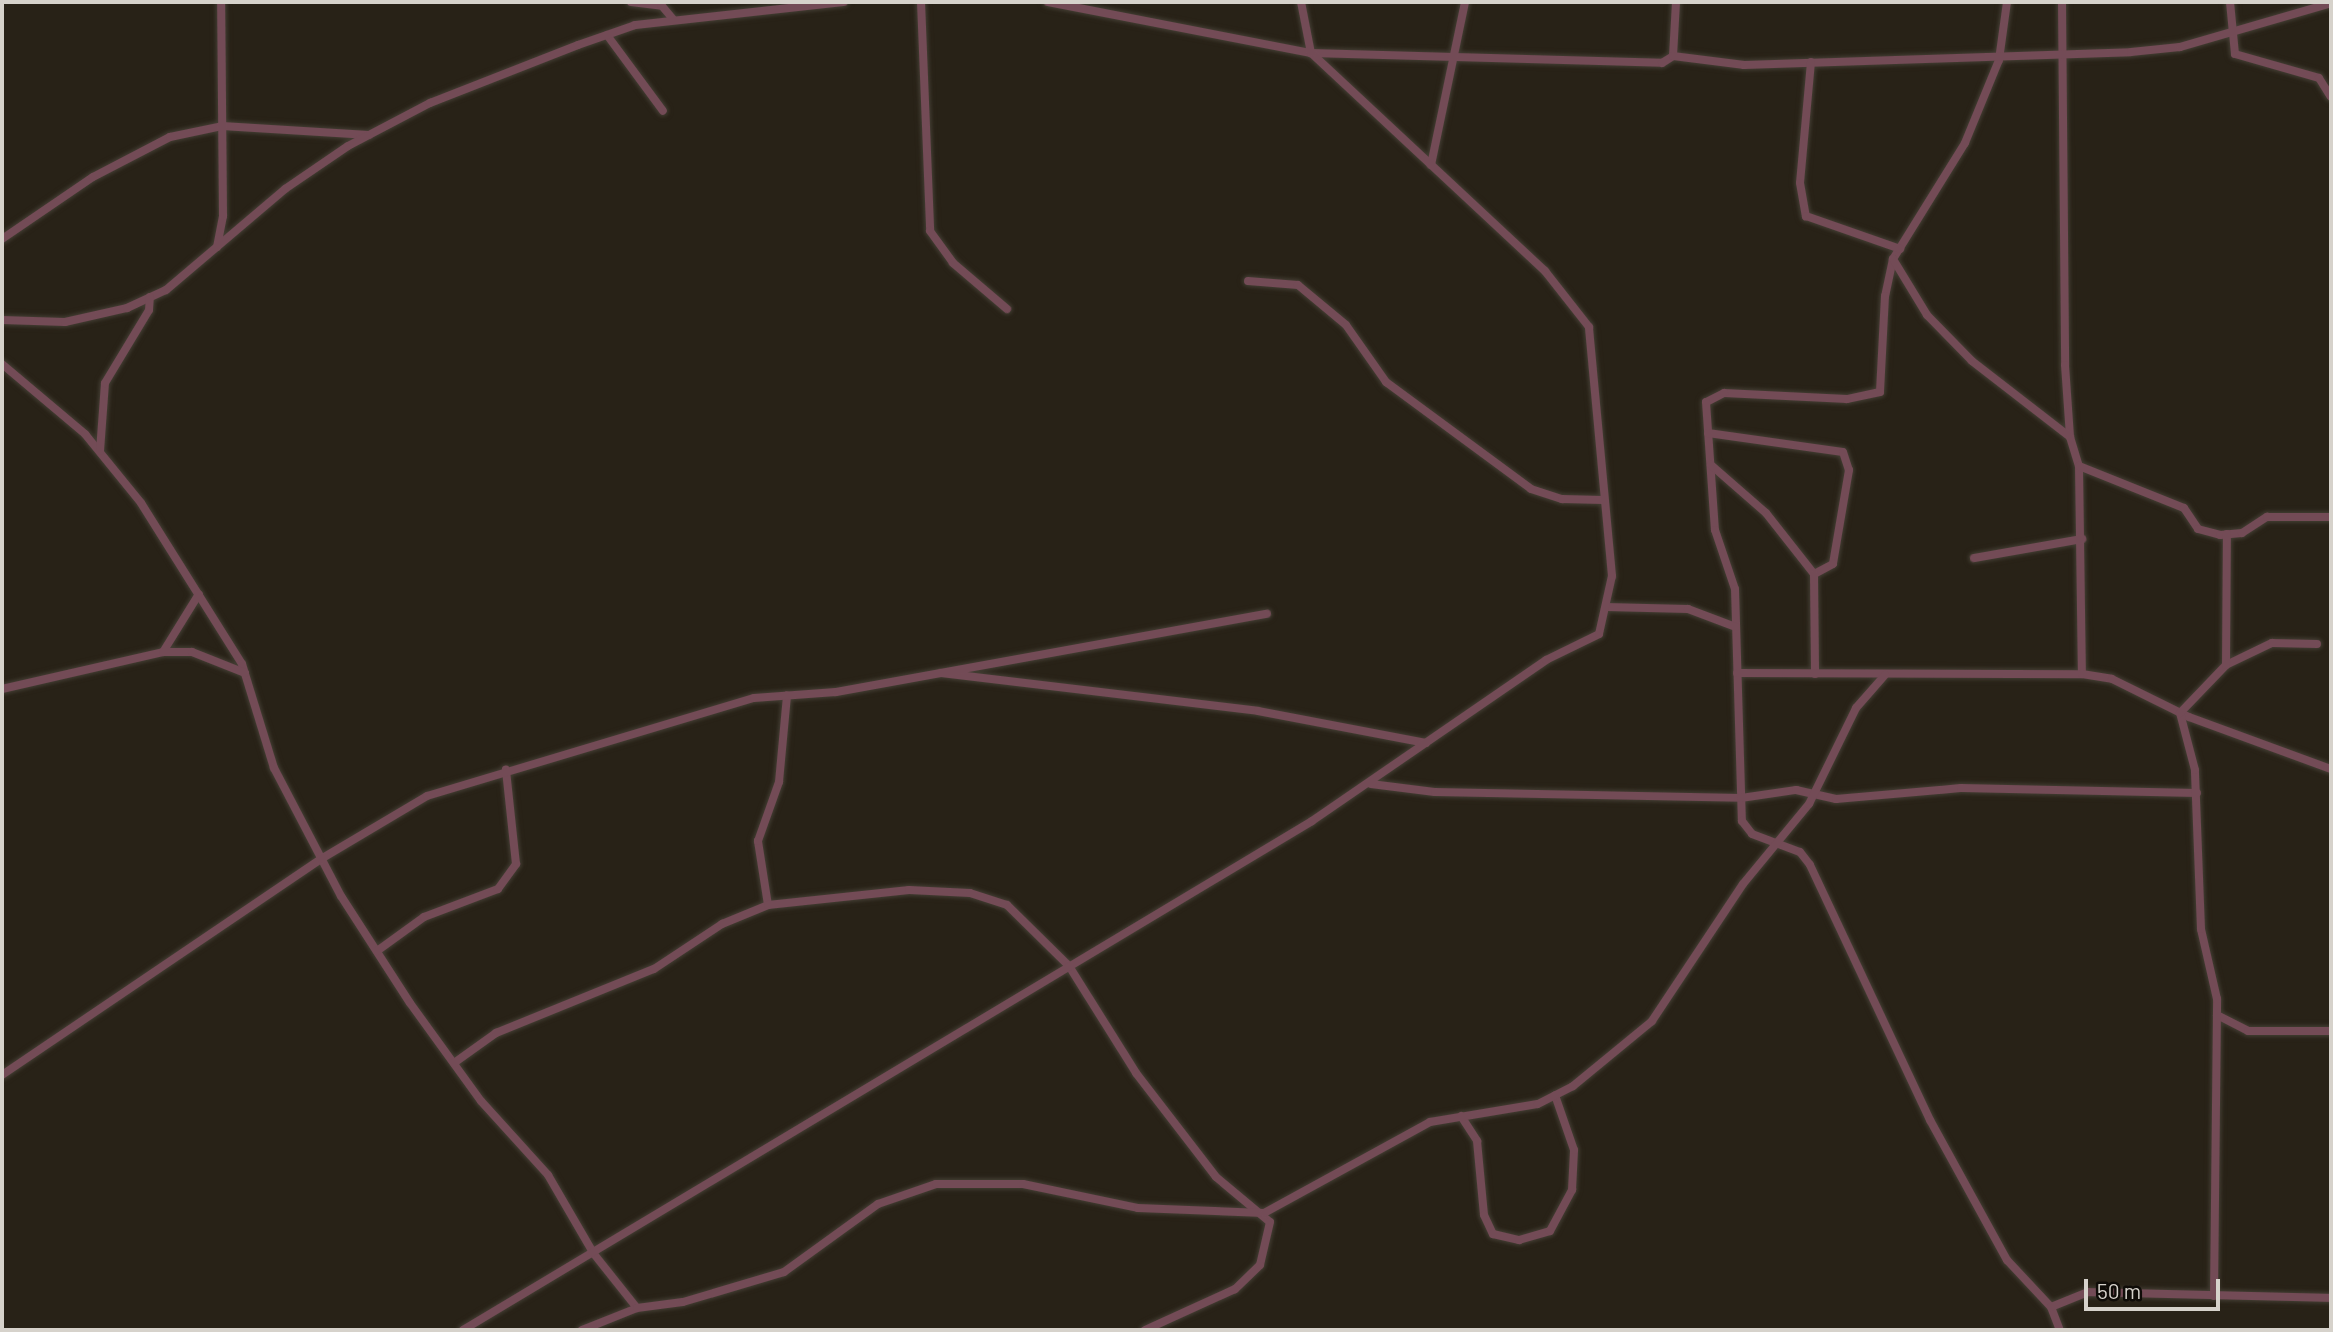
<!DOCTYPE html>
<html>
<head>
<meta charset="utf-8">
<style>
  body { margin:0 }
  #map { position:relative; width:2333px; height:1332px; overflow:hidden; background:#282217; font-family:Barlow,sans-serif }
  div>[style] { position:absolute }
  .roads { filter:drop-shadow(0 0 2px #443e34) drop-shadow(0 0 2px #443e34) }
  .service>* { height:8px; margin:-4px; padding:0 4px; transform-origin:4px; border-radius:4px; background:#734b56 }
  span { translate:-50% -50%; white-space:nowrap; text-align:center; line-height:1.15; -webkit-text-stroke:5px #0f0c08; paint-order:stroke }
  .frame { position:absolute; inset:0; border:4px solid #d6d2cb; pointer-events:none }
  .scale { position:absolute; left:2084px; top:1279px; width:136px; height:32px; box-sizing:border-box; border:4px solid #d6d2cb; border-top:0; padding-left:9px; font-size:21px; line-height:24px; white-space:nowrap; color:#d6d2cb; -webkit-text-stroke:5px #0f0c08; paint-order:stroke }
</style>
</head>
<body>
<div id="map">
  <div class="roads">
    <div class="service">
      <div style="left:631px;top:2px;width:31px;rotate:7deg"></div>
      <div style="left:662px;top:6px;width:17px;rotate:50deg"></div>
      <div style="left:921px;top:2px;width:229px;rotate:87.7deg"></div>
      <div style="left:930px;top:231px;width:39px;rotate:54deg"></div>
      <div style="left:953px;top:263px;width:71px;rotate:40.4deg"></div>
      <div style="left:1048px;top:2px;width:268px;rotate:11deg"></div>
      <div style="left:1311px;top:53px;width:351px;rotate:1.6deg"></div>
      <div style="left:1662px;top:63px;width:13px;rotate:-32deg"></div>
      <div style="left:1673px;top:56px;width:54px;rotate:-86.8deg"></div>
      <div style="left:2007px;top:2px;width:59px;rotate:97.9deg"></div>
      <div style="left:1999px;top:60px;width:90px;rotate:112.3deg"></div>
      <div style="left:1965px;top:143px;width:137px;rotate:121.8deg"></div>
      <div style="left:1893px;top:259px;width:38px;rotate:102deg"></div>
      <div style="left:1885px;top:296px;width:96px;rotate:93deg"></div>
      <div style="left:1880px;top:392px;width:34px;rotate:168deg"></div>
      <div style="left:1847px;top:399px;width:123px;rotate:-177.2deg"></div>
      <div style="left:1724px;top:393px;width:20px;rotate:153deg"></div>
      <div style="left:1706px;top:402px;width:128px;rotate:86deg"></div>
      <div style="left:1715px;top:530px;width:62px;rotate:71.3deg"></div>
      <div style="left:1735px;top:589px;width:232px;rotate:88.3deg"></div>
      <div style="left:1742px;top:821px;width:16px;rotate:52deg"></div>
      <div style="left:1752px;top:834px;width:51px;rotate:20.6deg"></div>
      <div style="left:1800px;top:852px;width:16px;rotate:52deg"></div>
      <div style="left:1810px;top:865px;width:282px;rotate:64.8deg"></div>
      <div style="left:1930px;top:1120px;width:160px;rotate:61.2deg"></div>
      <div style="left:2007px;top:1260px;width:64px;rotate:46.9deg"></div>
      <div style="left:2051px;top:1307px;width:25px;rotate:69deg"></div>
      <div style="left:2062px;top:2px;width:363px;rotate:89.5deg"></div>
      <div style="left:2065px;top:365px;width:72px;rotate:86deg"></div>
      <div style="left:2070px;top:437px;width:30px;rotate:73deg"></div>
      <div style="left:2079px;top:466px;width:208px;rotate:89.2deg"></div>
      <div style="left:2230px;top:2px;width:52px;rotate:84.5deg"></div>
      <div style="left:2235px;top:54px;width:87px;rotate:15.9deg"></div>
      <div style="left:2319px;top:78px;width:22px;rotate:58deg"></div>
      <div style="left:607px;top:35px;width:94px;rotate:53.6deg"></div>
      <div style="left:1673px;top:56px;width:72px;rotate:7.2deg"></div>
      <div style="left:1744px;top:65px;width:387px;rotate:-1.9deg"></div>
      <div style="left:2131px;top:52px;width:49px;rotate:-5.8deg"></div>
      <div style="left:2180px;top:47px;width:157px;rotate:-16.2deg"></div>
      <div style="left:1811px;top:62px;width:121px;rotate:95.2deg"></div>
      <div style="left:1800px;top:183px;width:34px;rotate:80deg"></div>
      <div style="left:1806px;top:216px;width:100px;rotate:19.3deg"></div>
      <div style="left:1431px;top:165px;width:167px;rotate:-78.2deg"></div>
      <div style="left:2px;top:239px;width:110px;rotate:-34.3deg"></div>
      <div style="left:93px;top:177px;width:87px;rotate:-27.5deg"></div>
      <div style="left:170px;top:137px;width:53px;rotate:-11.9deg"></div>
      <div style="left:222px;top:126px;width:147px;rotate:3.5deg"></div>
      <div style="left:217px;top:247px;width:32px;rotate:-79deg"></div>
      <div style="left:223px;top:216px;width:214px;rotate:-90.5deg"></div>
      <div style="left:1893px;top:259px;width:66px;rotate:58.7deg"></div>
      <div style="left:1927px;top:315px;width:64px;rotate:45.6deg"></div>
      <div style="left:1972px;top:361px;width:124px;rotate:37.8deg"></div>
      <div style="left:1248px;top:281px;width:50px;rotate:4.6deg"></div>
      <div style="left:1298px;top:285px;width:62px;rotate:39.8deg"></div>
      <div style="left:1346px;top:325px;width:70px;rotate:54.9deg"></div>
      <div style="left:1386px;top:382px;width:180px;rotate:36.4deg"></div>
      <div style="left:1531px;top:489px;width:33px;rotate:18deg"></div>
      <div style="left:1562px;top:499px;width:41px;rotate:1.4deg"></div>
      <div style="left:2px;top:320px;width:63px;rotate:1.8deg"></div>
      <div style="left:65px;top:322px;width:64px;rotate:-12.7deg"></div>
      <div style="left:127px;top:308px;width:43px;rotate:-24.8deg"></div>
      <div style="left:166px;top:290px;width:156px;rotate:-40.3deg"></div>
      <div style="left:285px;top:189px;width:76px;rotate:-34.3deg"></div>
      <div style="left:348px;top:146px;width:93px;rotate:-27.7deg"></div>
      <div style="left:430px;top:103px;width:159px;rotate:-21.4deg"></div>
      <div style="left:578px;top:45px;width:60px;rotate:-19.3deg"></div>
      <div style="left:635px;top:25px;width:210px;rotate:-6.3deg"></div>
      <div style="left:2px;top:364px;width:109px;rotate:40.1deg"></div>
      <div style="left:85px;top:434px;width:89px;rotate:50.9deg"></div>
      <div style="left:141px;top:503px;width:190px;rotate:57.9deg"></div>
      <div style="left:242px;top:664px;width:109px;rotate:72.9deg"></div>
      <div style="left:274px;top:768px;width:144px;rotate:62.4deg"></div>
      <div style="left:341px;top:896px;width:127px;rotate:57.2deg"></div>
      <div style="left:410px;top:1003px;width:121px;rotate:54.1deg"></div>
      <div style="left:481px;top:1101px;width:100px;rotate:47.8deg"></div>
      <div style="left:548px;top:1175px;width:91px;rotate:59.8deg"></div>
      <div style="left:594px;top:1254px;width:69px;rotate:51.5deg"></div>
      <div style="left:1708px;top:433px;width:136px;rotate:8deg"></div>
      <div style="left:1843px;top:452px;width:19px;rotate:72deg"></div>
      <div style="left:1849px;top:470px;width:95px;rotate:99.7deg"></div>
      <div style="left:1833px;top:564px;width:21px;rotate:152deg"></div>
      <div style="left:100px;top:451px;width:68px;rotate:-85.8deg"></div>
      <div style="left:105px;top:383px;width:85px;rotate:-58.9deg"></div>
      <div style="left:149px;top:310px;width:13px;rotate:-86deg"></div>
      <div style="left:1711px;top:465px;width:73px;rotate:41.1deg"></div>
      <div style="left:1766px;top:513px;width:78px;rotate:51.8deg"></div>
      <div style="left:1814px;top:574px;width:100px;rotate:89.4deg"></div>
      <div style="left:2079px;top:466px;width:113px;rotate:21.8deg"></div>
      <div style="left:2184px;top:508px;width:25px;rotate:56deg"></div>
      <div style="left:2198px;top:529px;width:23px;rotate:15deg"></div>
      <div style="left:2220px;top:535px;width:22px;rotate:-5deg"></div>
      <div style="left:2242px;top:533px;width:30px;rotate:-33deg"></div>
      <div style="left:2267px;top:517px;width:64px"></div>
      <div style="left:1974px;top:558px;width:110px;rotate:-10deg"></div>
      <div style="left:1606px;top:607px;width:82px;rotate:1.4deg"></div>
      <div style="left:1688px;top:609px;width:51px;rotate:20.6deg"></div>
      <div style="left:163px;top:652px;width:68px;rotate:-58.2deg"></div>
      <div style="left:2226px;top:665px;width:51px;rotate:-25.6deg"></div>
      <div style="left:2272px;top:643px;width:45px;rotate:1.3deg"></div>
      <div style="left:941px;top:673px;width:319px;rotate:6.8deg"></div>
      <div style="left:1258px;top:711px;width:171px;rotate:10.8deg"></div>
      <div style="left:1737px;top:673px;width:345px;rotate:0.2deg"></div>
      <div style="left:2082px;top:674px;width:30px;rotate:9deg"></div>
      <div style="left:2112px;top:679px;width:86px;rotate:26.3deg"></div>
      <div style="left:2189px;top:717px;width:151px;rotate:20.1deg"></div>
      <div style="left:2px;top:689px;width:165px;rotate:-12.9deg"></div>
      <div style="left:163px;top:652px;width:29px"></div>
      <div style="left:192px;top:652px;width:57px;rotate:21.6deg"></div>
      <div style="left:1371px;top:784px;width:64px;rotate:7.1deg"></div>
      <div style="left:1435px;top:792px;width:306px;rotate:1.1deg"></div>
      <div style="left:1741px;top:798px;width:56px;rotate:-8.3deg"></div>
      <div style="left:1796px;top:790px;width:41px;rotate:12.7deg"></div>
      <div style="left:1836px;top:799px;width:125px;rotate:-5deg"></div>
      <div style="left:1961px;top:788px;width:236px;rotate:1.2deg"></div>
      <div style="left:768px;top:905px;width:65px;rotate:-98.9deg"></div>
      <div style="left:758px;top:841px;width:63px;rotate:-70.4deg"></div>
      <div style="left:779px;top:782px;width:87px;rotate:-84.7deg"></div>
      <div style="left:377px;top:951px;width:58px;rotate:-35.9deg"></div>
      <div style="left:424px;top:917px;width:79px;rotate:-20.7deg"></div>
      <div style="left:498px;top:889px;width:31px;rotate:-54deg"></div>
      <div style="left:516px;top:864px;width:95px;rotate:-96.1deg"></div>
      <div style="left:2217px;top:1015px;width:35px;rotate:27deg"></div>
      <div style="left:2248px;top:1031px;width:83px"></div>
      <div style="left:454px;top:1063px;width:52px;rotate:-35.5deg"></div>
      <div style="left:496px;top:1033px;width:170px;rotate:-22.1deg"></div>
      <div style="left:654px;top:969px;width:82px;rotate:-33.5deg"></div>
      <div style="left:722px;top:924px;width:50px;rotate:-22.4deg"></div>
      <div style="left:768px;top:905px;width:142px;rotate:-6.1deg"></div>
      <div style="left:909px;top:890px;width:61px;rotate:2.8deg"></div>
      <div style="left:970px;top:893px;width:39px;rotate:18deg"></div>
      <div style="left:1007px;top:905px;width:87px;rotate:44.5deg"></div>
      <div style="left:1069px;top:966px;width:126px;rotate:57.9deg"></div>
      <div style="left:1136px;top:1073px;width:131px;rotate:52.4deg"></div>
      <div style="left:1216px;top:1177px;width:70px;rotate:39.8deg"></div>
      <div style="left:1270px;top:1222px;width:44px;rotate:103.1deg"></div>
      <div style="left:1260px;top:1265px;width:35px;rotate:136deg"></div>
      <div style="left:1235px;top:1289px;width:99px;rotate:155.5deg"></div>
      <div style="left:2px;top:1075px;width:385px;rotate:-34.1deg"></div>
      <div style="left:321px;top:859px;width:123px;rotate:-30.7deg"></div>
      <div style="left:427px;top:796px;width:341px;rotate:-16.7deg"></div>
      <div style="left:754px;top:698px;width:82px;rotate:-4.2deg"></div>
      <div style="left:836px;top:692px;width:438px;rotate:-10.3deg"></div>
      <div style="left:1461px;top:1116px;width:30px;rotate:57deg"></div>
      <div style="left:1477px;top:1141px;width:74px;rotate:84.6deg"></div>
      <div style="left:1484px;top:1215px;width:21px;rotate:65deg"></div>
      <div style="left:1493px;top:1234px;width:27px;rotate:13deg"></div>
      <div style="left:1519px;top:1240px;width:32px;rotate:-16deg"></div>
      <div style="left:1550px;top:1231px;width:47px;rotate:-61.8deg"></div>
      <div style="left:1572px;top:1190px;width:40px;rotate:-87.1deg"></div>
      <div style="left:1574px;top:1150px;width:58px;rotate:-109.1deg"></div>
      <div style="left:2214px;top:1296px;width:297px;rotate:-89.4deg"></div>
      <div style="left:2217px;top:999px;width:72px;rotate:-102.9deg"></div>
      <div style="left:2201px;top:929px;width:159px;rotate:-92.2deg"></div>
      <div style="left:2195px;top:770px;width:59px;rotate:-104.7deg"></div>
      <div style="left:2180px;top:713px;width:66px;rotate:-46.2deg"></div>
      <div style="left:2226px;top:665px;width:131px;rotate:-89.6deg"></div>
      <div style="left:2051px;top:1307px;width:40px;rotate:-22deg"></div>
      <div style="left:2088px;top:1292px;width:243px;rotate:1.4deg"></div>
      <div style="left:463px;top:1330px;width:990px;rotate:-30.94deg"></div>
      <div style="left:1312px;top:821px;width:284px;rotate:-34.5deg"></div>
      <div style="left:1546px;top:660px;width:59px;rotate:-26.1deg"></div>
      <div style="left:1599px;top:634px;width:59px;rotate:-77.4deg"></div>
      <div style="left:1612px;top:576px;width:250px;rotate:-95.3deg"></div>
      <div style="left:1589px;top:327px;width:71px;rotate:-128.2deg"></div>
      <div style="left:1545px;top:271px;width:320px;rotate:-137deg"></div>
      <div style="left:1311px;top:53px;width:52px;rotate:-101.1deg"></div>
      <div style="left:582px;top:1330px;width:59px;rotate:-21.8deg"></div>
      <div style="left:637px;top:1308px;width:46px;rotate:-7.4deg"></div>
      <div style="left:683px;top:1302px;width:105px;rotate:-16.5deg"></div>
      <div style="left:784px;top:1272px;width:116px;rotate:-35.9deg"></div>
      <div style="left:878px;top:1204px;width:61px;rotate:-19deg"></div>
      <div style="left:936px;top:1184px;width:87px"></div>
      <div style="left:1023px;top:1184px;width:117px;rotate:11.8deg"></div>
      <div style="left:1138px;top:1208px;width:126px;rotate:2.3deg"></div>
      <div style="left:1264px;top:1213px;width:189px;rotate:-28.7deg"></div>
      <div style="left:1430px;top:1122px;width:109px;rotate:-9.5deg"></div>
      <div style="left:1538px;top:1104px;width:39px;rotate:-27deg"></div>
      <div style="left:1573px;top:1086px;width:102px;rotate:-39.4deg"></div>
      <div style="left:1652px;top:1021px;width:164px;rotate:-56.4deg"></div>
      <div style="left:1743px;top:884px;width:104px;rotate:-50.5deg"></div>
      <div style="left:1809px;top:804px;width:107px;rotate:-63.9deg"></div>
      <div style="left:1856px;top:708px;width:44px;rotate:-48.7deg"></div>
    </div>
  </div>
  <div class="frame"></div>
  <div class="scale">50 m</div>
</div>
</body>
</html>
